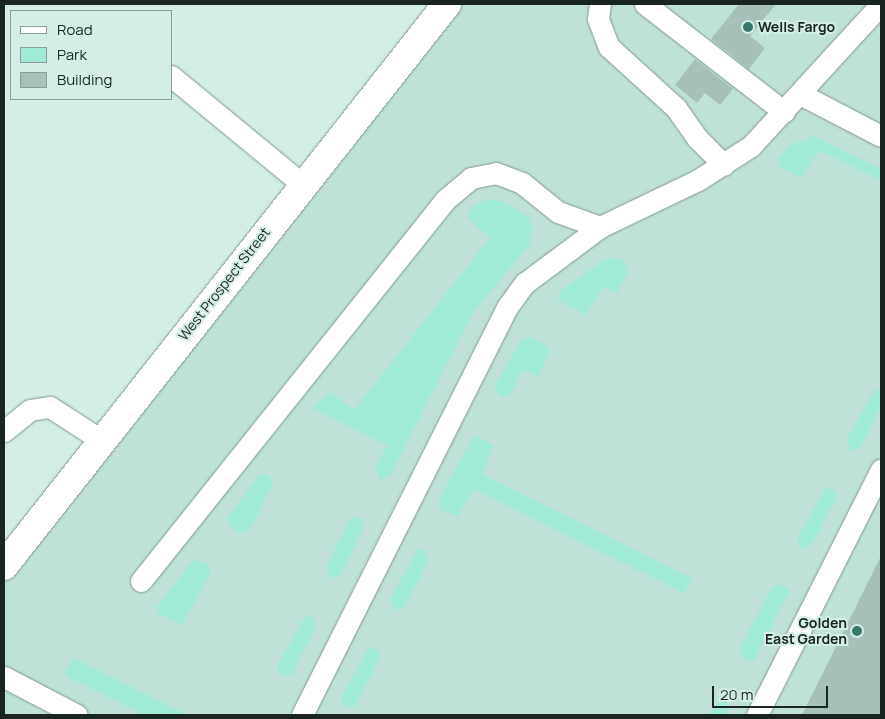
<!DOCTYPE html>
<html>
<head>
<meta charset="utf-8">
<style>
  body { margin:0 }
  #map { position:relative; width:885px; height:719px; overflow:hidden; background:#d4ede6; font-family:Manrope,sans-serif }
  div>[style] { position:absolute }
  .built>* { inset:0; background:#c0e1d8 }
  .green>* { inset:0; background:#a0ead8 }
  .building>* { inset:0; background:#a7c0b9 }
  .roads { filter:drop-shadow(0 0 1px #819892) drop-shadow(0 0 1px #819892) }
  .service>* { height:21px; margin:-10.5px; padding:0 10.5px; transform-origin:10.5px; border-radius:10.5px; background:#fff }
  .minor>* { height:28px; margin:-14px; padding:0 14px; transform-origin:14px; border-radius:14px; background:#fff }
  .dots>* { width:14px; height:14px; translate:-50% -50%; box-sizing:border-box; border:2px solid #d4ede6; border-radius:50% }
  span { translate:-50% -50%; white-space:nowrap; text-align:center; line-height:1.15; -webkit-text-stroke:4px #d4ede6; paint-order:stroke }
  .poi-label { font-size:14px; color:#1a2421; font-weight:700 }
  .left { translate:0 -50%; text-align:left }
  .right { translate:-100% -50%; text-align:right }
  .street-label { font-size:14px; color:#1a2421 }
  .frame { position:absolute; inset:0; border:5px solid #1a2421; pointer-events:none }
  .legend { position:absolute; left:10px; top:10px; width:162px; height:90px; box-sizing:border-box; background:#d4ede6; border:1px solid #8a9d97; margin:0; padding:6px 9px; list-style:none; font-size:15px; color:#1a2421 }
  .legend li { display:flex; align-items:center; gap:10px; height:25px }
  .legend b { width:25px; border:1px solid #8a9d97 }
  .scale { position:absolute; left:712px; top:686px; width:116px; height:22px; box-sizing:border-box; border:2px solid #1a2421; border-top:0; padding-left:6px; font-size:15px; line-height:18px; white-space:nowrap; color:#1a2421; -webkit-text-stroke:4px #d4ede6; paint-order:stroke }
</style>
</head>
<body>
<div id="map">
  <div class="built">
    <div style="clip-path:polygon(447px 4px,881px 4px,881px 715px,4px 715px,4px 566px)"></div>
  </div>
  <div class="green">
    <div style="clip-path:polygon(814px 136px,881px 169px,881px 181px,819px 150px,802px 178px,780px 167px,778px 159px,789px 146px)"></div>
    <div style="clip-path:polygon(488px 199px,505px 202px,528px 217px,533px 230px,529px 246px,474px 311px,390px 476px,380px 480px,375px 469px,387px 445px,313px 408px,330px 392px,354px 410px,490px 238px,467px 217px,474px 205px)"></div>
    <div style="clip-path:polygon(615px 257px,625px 261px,628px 270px,617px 294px,603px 287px,585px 315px,558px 300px,561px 290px,605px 259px)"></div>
    <div style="clip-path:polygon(529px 336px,546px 345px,549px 353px,538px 377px,523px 370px,510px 395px,501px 398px,494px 387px,521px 340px)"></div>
    <div style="clip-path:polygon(875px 389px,881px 390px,881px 407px,861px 447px,851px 451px,846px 440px)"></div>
    <div style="clip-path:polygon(474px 435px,494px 445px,482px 474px,692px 578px,684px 593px,474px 489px,458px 516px,441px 510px,438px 501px)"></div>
    <div style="clip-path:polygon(260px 474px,269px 475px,273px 484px,250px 530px,240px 533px,230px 527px,226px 519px)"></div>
    <div style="clip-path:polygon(826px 487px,835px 491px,836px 498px,812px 545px,801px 549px,797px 538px)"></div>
    <div style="clip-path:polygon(355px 517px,360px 517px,364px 527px,341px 575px,330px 578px,326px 568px,349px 520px)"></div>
    <div style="clip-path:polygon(418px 549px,424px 549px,429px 559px,405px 607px,394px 610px,389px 600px)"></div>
    <div style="clip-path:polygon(193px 560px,207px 564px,211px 573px,182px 625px,160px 615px,157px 607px)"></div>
    <div style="clip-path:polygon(778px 584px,788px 588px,788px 594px,755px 659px,745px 662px,739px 650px,772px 587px)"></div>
    <div style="clip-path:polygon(306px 615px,312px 616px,316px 626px,292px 674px,282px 677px,277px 666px)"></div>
    <div style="clip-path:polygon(369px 647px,379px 651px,380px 657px,356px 705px,345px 708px,341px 697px)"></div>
    <div style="clip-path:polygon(73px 658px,187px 715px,144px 715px,64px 675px)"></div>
    <div style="clip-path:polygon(720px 700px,729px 705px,727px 715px,709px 715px)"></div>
  </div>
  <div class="building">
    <div style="clip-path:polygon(739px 4px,776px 4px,750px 36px,765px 48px,749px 69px,711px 39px)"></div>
    <div style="clip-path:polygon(695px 59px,733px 89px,720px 105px,705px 93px,697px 103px,675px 85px)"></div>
    <div style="clip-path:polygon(881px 556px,881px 715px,802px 715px)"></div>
  </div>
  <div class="roads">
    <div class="service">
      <div style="left:600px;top:4px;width:15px;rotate:98deg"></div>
      <div style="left:598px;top:19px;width:30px;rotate:69deg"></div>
      <div style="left:609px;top:47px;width:91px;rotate:42.3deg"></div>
      <div style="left:676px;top:108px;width:37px;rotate:55deg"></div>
      <div style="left:697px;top:138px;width:38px;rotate:45deg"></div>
      <div style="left:645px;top:4px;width:176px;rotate:37.8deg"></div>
      <div style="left:171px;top:76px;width:171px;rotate:39.5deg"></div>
      <div style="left:800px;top:94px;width:91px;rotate:27.4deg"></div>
      <div style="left:4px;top:431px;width:33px;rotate:-39deg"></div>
      <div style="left:30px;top:410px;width:20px;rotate:-9deg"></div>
      <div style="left:50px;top:407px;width:61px;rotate:32.9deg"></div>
      <div style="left:141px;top:581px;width:487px;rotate:-51.4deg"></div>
      <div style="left:445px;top:200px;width:34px;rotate:-40deg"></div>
      <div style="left:471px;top:178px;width:25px;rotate:-11deg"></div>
      <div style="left:496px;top:173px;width:28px;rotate:21deg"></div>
      <div style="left:522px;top:183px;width:46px;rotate:38.9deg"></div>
      <div style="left:558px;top:212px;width:45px;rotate:19.7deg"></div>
      <div style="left:4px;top:677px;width:82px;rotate:27.5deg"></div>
      <div style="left:302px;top:715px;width:458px;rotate:-63.3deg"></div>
      <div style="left:508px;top:306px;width:29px;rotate:-54deg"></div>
      <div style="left:525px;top:283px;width:94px;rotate:-36.7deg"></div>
      <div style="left:600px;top:227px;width:109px;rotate:-25.6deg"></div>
      <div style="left:698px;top:180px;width:63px;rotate:-32.7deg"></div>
      <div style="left:751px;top:146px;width:193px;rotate:-47.5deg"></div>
      <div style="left:757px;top:715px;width:275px;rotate:-63.2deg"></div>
    </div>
    <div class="minor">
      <div style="left:4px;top:566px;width:716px;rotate:-51.75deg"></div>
    </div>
  </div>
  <div class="dots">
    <div style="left:748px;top:27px;background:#377a6c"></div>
    <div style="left:857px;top:631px;background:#377a6c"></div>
  </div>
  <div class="poi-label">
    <span class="left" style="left:758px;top:27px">Wells Fargo</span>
    <span class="right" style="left:847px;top:631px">Golden<br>East Garden</span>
  </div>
  <div class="street-label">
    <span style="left:224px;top:284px;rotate:-52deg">West Prospect Street</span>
  </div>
  <div class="frame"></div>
  <ul class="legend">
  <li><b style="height:6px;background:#fff"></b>Road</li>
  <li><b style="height:14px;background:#a0ead8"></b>Park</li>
  <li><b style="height:14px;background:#a7c0b9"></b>Building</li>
  </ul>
  <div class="scale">20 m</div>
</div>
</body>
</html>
